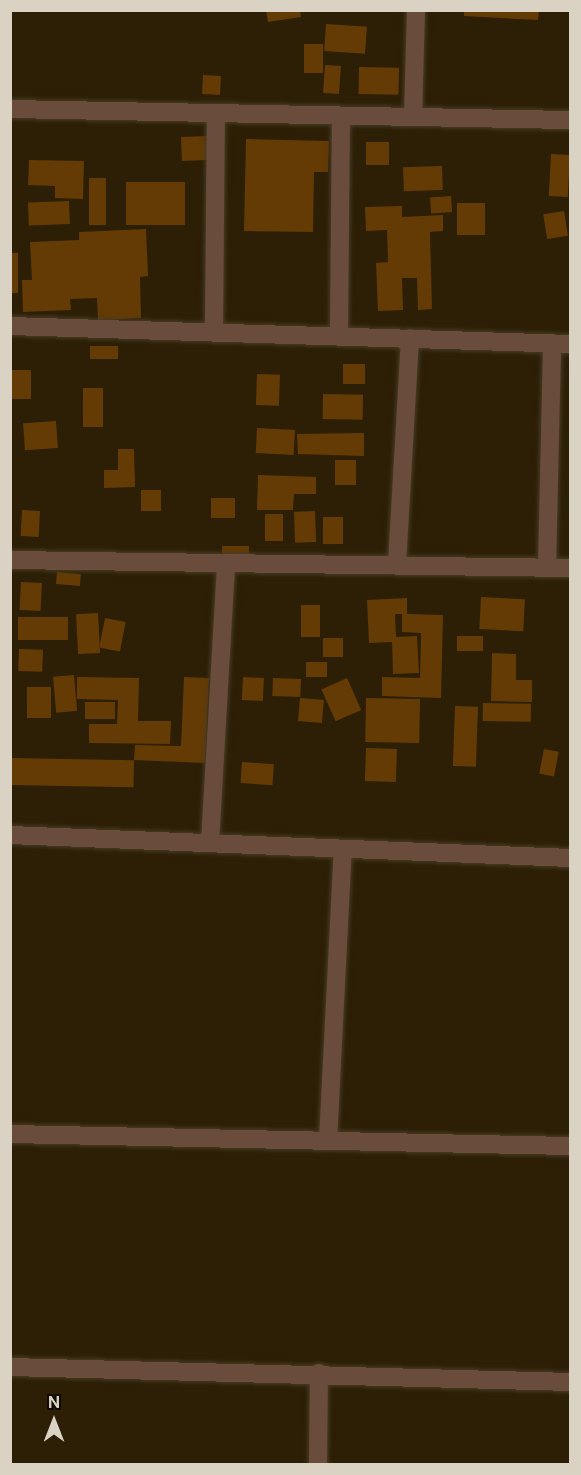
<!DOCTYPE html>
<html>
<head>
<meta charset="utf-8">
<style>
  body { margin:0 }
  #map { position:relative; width:581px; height:1475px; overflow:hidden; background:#2c1f06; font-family:"Public Sans",sans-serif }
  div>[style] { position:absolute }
  .building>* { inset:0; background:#643b05; transform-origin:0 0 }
  .roads { filter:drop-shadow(0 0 2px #483c24) drop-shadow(0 0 2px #483c24) }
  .minor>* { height:18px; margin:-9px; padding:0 9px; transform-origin:9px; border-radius:9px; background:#6a4c3d }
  span { translate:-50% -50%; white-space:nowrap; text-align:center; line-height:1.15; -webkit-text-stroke:5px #100a03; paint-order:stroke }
  .frame { position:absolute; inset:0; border:12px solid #dad2c3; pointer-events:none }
  .north { position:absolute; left:24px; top:1391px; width:60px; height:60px; -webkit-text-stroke:4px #100a03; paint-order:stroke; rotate:0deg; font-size:16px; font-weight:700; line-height:24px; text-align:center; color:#dad2c3 }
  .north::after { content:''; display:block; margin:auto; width:21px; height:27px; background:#dad2c3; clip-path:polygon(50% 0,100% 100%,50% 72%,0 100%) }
</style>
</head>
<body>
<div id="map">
  <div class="building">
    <div style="clip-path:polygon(266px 10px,300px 10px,301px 17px,268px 22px)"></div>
    <div style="clip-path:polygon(464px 10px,539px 10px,538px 20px,464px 16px)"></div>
    <div style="left:326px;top:24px;width:41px;height:27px;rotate:4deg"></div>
    <div style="left:304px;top:44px;width:19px;height:29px"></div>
    <div style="left:325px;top:65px;width:16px;height:28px;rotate:4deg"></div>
    <div style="left:359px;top:67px;width:40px;height:27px;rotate:1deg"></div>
    <div style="left:203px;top:75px;width:18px;height:19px;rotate:3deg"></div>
    <div style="left:207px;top:136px;width:24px;height:26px;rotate:88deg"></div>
    <div style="clip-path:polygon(246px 139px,329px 141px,328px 172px,314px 172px,313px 232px,244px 231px)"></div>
    <div style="left:366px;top:142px;width:23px;height:23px"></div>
    <div style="left:551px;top:154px;width:19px;height:42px;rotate:3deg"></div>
    <div style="clip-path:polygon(29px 160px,84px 161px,83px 199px,55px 198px,55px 186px,28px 185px)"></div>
    <div style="left:442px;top:166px;width:24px;height:39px;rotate:88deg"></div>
    <div style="left:89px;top:178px;width:17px;height:47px"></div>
    <div style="left:126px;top:182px;width:59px;height:43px"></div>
    <div style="left:451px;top:196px;width:16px;height:21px;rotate:86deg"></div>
    <div style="left:69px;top:201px;width:23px;height:41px;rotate:88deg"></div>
    <div style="left:457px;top:203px;width:28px;height:32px"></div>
    <div style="clip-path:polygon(402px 206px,402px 217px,443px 215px,443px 231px,430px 232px,432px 309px,418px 310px,417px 278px,402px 278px,403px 310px,378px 311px,376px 263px,388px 262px,387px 230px,366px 231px,365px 207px)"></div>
    <div style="left:564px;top:211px;width:25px;height:21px;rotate:81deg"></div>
    <div style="clip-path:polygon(146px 229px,148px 276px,140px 277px,141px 318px,98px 320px,97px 298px,70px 299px,71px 310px,23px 312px,22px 280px,32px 280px,30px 242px,79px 240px,79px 232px)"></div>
    <div style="left:10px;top:253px;width:8px;height:40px"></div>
    <div style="left:118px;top:346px;width:13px;height:28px;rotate:90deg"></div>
    <div style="left:365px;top:364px;width:20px;height:22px;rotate:90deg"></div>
    <div style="left:10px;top:370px;width:21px;height:29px"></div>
    <div style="left:257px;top:374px;width:23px;height:31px;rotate:2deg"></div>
    <div style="left:83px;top:388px;width:20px;height:39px"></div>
    <div style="left:323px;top:394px;width:40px;height:25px;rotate:1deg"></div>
    <div style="left:56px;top:421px;width:27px;height:33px;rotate:86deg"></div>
    <div style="left:257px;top:428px;width:38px;height:25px;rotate:3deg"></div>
    <div style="clip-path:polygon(364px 433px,364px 456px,298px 454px,297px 434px)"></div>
    <div style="clip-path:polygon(118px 449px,134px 449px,135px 487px,104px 488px,104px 470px,118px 470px)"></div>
    <div style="left:335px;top:460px;width:21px;height:25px"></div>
    <div style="clip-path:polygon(258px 475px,316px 477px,316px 494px,294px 494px,293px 510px,257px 510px)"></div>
    <div style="left:141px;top:490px;width:20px;height:21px"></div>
    <div style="left:211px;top:498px;width:24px;height:20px"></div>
    <div style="left:22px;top:510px;width:18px;height:26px;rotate:3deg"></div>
    <div style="left:315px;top:511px;width:31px;height:21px;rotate:88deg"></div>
    <div style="left:265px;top:514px;width:18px;height:27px"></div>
    <div style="left:323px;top:517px;width:20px;height:27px"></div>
    <div style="left:222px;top:546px;width:27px;height:18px"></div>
    <div style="left:57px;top:572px;width:24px;height:12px;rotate:5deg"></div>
    <div style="left:21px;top:582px;width:21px;height:28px;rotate:3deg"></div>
    <div style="left:481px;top:597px;width:44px;height:32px;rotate:3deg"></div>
    <div style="clip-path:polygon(407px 598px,407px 614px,443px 615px,441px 698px,382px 696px,382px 677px,420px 678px,421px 633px,402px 632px,402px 614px,395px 614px,396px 637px,417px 636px,419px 673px,393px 674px,392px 642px,369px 643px,367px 600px)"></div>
    <div style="left:301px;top:605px;width:19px;height:32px"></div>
    <div style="left:98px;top:613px;width:40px;height:22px;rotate:87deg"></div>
    <div style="left:18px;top:617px;width:50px;height:23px"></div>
    <div style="left:105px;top:618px;width:21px;height:30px;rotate:11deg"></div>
    <div style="left:457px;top:636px;width:26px;height:15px"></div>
    <div style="left:323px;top:638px;width:20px;height:19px"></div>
    <div style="left:19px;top:649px;width:24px;height:22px;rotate:2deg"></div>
    <div style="clip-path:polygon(492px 653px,516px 654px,516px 680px,532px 680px,532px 702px,491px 701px)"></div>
    <div style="left:306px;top:662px;width:21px;height:15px"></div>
    <div style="left:74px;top:675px;width:36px;height:21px;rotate:85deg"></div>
    <div style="clip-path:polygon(77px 677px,139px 678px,138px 721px,171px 721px,170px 744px,89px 743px,89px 724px,117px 724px,118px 700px,77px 699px)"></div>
    <div style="clip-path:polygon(184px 677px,209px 678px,205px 763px,134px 760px,135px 745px,181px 746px)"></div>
    <div style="left:243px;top:677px;width:21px;height:23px;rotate:3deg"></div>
    <div style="left:273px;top:678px;width:28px;height:18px;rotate:2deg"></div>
    <div style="left:347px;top:678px;width:35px;height:28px;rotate:66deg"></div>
    <div style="left:27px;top:687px;width:24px;height:31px"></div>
    <div style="left:300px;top:698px;width:24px;height:23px;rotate:5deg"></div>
    <div style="left:366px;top:698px;width:54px;height:44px;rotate:1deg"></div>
    <div style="left:115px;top:702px;width:17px;height:30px;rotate:90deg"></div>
    <div style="left:483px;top:703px;width:48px;height:18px;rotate:1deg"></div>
    <div style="left:455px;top:706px;width:23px;height:60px;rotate:2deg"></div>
    <div style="left:366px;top:748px;width:31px;height:33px;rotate:2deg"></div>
    <div style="left:544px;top:749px;width:15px;height:25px;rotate:11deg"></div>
    <div style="left:10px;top:758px;width:124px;height:27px;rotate:1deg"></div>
    <div style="left:242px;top:762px;width:32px;height:21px;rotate:4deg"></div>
  </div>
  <div class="roads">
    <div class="minor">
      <div style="left:10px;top:109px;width:560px;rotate:1.13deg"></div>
      <div style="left:413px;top:117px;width:107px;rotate:-88.4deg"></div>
      <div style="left:10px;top:326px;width:560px;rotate:1.84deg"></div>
      <div style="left:214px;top:329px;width:215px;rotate:-89.5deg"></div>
      <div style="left:339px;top:335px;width:219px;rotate:-89.5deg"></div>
      <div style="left:10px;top:560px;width:560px;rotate:0.82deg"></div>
      <div style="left:397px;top:564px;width:226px;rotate:-86.7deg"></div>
      <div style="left:547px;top:568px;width:224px;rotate:-88.7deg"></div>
      <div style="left:10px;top:835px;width:560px;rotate:2.35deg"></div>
      <div style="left:210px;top:843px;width:279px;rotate:-86.7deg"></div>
      <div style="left:10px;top:1134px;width:560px;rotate:1.23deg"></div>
      <div style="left:328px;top:1141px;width:292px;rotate:-87.1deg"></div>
      <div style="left:10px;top:1367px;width:560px;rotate:1.53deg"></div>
      <div style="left:318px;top:1464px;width:91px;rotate:-89.4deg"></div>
    </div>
  </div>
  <div class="frame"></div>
  <div class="north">N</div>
</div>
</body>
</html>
